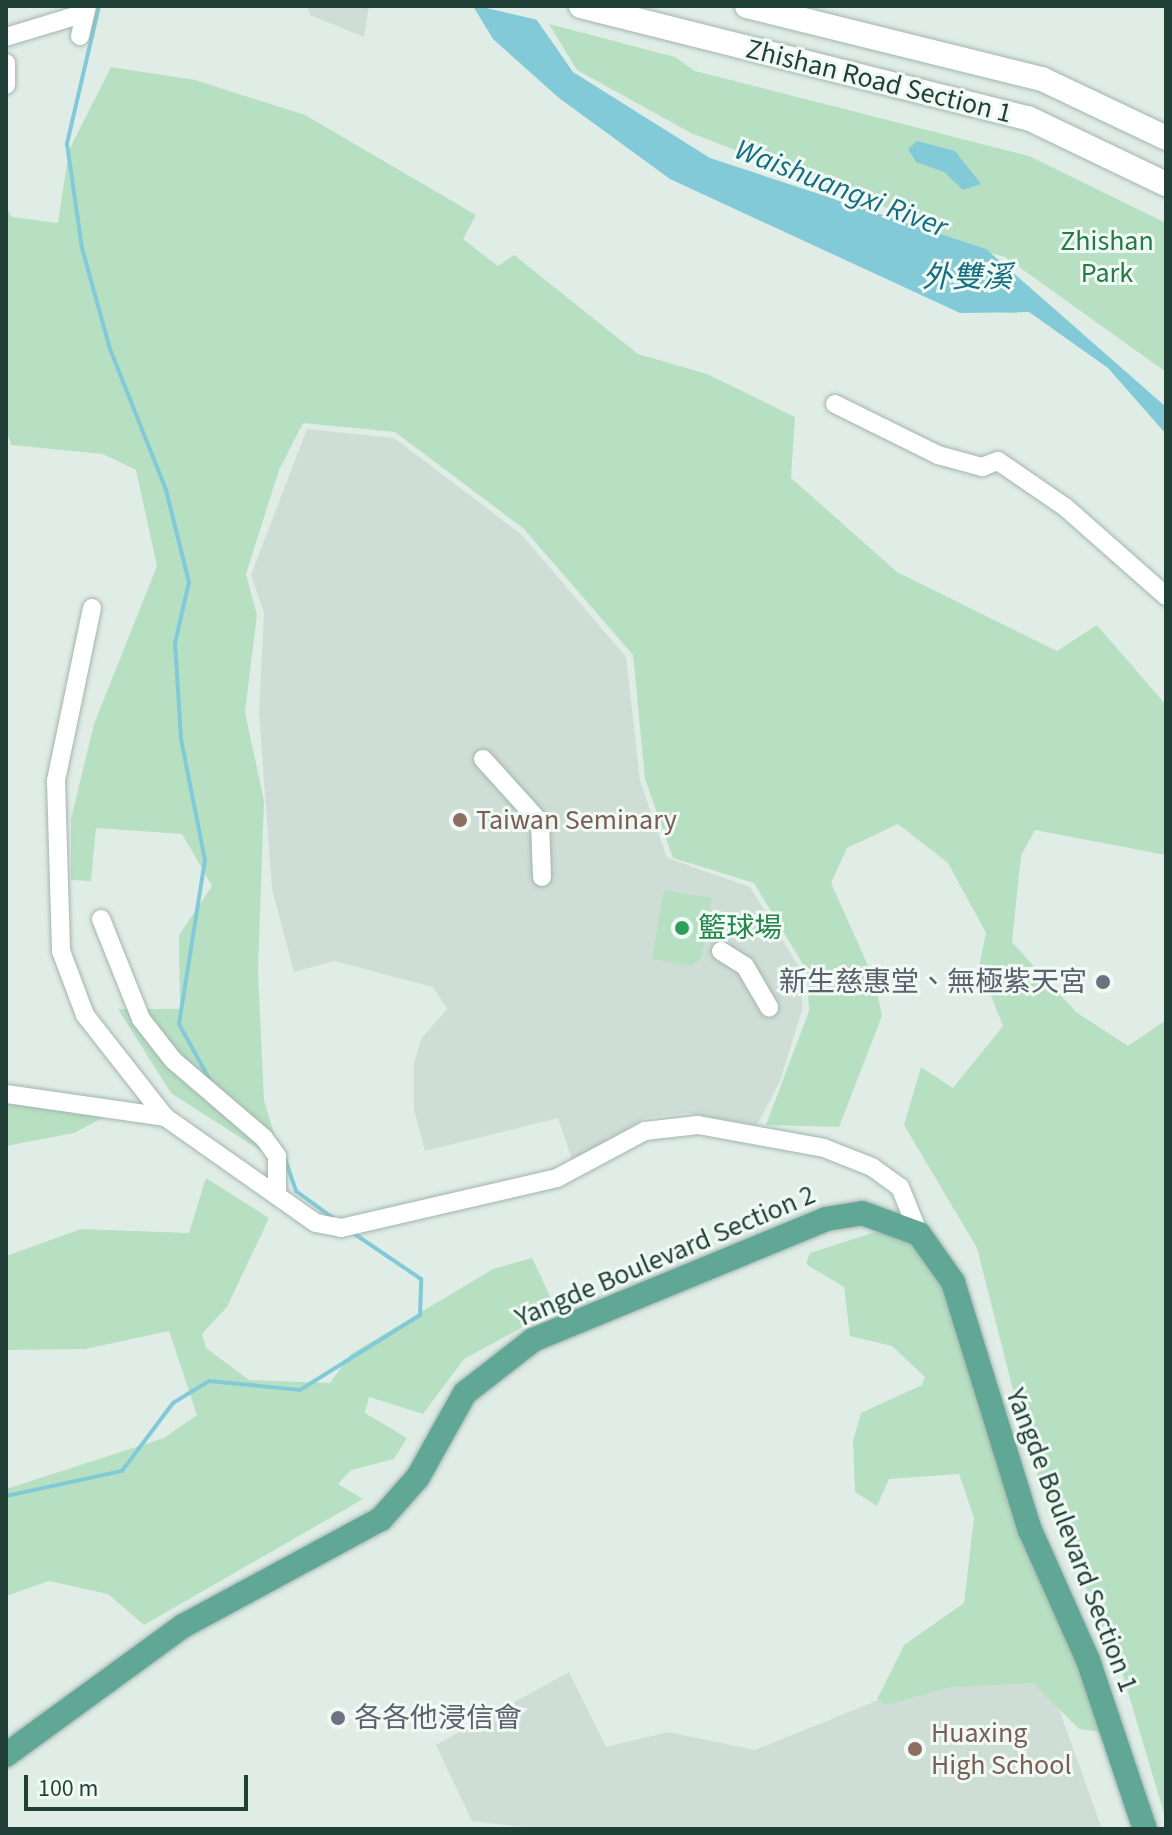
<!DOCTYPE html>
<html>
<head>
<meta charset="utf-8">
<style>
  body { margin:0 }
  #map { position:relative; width:1172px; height:1835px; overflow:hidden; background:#e0ede7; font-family:"Source Sans 3","Noto Sans TC",sans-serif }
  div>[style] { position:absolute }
  .built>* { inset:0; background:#ceddd6 }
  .green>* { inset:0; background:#b7e0c2 }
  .water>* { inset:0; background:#82cad8 }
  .pier>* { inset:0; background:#e0ede7 }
  .stream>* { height:4px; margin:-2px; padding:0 2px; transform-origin:2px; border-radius:2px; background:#82cad8 }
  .roads { filter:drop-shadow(0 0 2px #a2b5af) drop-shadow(0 0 2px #a2b5af) }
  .minor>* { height:18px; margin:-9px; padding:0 9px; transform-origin:9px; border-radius:9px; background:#fff }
  .secondary>* { height:24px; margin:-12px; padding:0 12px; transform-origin:12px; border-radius:12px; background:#fff }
  .primary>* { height:24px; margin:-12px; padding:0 12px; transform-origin:12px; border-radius:12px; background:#60a795 }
  .dots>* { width:22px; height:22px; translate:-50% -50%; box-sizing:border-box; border:4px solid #f1f9f5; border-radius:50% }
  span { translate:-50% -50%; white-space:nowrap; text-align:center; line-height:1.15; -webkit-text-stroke:6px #f1f9f5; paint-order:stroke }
  .street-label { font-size:28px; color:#1f3f37 }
  .park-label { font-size:28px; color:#257a46 }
  .education-label { font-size:28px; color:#785e54 }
  .left { translate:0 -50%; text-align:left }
  .leisure-label { font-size:28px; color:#27864d }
  .worship-label { font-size:28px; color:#5b616d }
  .right { translate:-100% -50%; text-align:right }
  .water-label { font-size:30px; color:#136e81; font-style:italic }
  .frame { position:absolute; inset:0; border:8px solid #1f3f37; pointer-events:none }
  .scale { position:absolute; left:24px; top:1775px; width:224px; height:36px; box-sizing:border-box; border:4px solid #1f3f37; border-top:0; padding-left:10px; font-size:24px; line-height:28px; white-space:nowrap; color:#1f3f37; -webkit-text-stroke:6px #f1f9f5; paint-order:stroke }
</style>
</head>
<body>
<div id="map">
  <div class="built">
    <div style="clip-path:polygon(307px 6px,369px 6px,364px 37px,310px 15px)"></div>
    <div style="clip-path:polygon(307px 429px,394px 438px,521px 534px,626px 657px,640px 781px,667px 858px,750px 887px,802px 972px,802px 1010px,780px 1081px,757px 1125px,688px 1113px,645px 1118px,573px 1162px,558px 1118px,425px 1151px,414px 1110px,414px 1063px,421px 1039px,447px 1009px,433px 987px,334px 961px,294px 972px,272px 889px,259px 713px,264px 613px,251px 575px)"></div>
    <div style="clip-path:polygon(1045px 1670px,1102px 1829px,538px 1829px,472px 1821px,436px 1745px,569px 1672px,606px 1747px,668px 1732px,755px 1750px,935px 1677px)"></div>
  </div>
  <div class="green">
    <div style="clip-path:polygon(549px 24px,675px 57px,695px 71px,1029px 156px,1166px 223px,1166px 372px,1005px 257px,945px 241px,892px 210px,691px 133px,577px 70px)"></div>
    <div style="clip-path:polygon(111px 67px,195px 80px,305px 115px,476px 215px,463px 239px,498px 266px,514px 255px,638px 354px,707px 374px,795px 417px,791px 478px,897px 572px,1057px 651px,1097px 625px,1166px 705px,1166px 855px,1035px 830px,1021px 856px,1012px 942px,1076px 1012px,1128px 1046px,1166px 1020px,1166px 1820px,1122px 1672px,1030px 1457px,977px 1248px,904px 1125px,921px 1067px,953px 1088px,1003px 1026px,979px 966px,986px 933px,948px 863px,898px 824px,847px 848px,831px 883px,874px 979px,882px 1016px,839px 1127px,766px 1125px,809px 1011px,807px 971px,754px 883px,673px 858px,645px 779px,633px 655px,524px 529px,395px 432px,303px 423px,279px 470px,246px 574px,257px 615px,245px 712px,264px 801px,258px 971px,264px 1100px,283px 1165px,171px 1093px,118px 1009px,180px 1009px,179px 935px,212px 886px,182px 834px,96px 828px,91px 881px,71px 880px,71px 819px,94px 724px,157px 566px,136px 470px,103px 454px,11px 445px,6px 427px,6px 207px,12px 217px,58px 223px,69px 150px)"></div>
    <div style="clip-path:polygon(664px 890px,712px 898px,701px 958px,691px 966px,652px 959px)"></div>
    <div style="clip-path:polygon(6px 1101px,110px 1114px,74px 1133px,6px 1146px)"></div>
    <div style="clip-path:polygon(206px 1178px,269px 1218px,227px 1307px,202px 1334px,206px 1348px,249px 1380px,330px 1383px,351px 1354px,493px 1269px,532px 1258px,556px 1309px,464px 1359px,423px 1414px,369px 1397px,365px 1413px,407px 1438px,394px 1459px,351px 1470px,338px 1484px,363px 1499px,144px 1625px,108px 1594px,49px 1581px,6px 1596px,6px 1489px,164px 1438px,197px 1415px,169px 1331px,85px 1349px,6px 1350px,6px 1256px,81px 1229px,189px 1233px)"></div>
    <div style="clip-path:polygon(875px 1232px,906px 1235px,947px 1278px,1082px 1653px,1106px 1745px,1099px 1732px,1079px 1729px,1033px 1683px,950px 1687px,886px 1705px,877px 1699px,904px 1645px,964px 1603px,974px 1518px,959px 1474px,889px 1479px,877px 1506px,855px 1492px,853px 1441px,861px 1413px,922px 1385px,925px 1377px,892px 1346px,850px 1336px,844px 1287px,806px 1264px,810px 1253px)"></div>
  </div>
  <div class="water">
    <div style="clip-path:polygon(473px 6px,527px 6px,573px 72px,710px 158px,986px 249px,1166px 407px,1166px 434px,1108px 368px,1029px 312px,960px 313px,670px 179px,559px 98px,493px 39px)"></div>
    <div style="clip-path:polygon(917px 141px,955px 151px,981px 184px,963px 190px,944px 172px,916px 162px,908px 149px)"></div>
  </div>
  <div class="pier">
    <div style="clip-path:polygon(478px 6px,532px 6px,542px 21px)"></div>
  </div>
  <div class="stream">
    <div style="left:99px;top:6px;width:142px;rotate:103.1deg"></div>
    <div style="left:67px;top:144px;width:105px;rotate:81.8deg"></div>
    <div style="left:82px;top:248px;width:105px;rotate:74.5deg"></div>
    <div style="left:110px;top:349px;width:152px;rotate:68.3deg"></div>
    <div style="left:166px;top:490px;width:95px;rotate:76deg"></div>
    <div style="left:189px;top:582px;width:63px;rotate:102.9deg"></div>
    <div style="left:175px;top:643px;width:96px;rotate:86.4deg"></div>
    <div style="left:181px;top:739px;width:123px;rotate:78.8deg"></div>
    <div style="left:205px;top:860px;width:166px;rotate:99deg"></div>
    <div style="left:179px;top:1024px;width:66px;rotate:61.1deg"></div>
    <div style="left:285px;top:1159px;width:34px;rotate:71deg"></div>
    <div style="left:296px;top:1191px;width:46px;rotate:36.1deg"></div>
    <div style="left:6px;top:1496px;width:119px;rotate:-12.2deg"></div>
    <div style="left:122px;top:1471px;width:85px;rotate:-53.1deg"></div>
    <div style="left:173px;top:1403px;width:42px;rotate:-31.4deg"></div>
    <div style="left:209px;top:1381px;width:91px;rotate:5.6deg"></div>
    <div style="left:300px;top:1390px;width:142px;rotate:-32deg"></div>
    <div style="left:420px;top:1315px;width:36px;rotate:-88deg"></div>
    <div style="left:421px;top:1279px;width:82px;rotate:-145.9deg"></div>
  </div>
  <div class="roads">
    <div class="minor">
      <div style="left:80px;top:36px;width:31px;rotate:-77deg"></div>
      <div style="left:6px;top:37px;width:83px;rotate:-16.9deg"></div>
      <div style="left:6px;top:63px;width:22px;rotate:90deg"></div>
      <div style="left:835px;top:404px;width:115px;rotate:26.3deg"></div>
      <div style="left:938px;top:455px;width:46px;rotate:15.3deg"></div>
      <div style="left:982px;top:467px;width:17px;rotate:-21deg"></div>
      <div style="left:998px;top:461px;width:81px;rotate:34.5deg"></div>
      <div style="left:1065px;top:507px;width:135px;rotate:41.4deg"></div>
      <div style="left:92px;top:608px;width:177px;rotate:101.8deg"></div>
      <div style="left:56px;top:781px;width:170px;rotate:88.3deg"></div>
      <div style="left:61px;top:951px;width:68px;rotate:69.4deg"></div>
      <div style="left:85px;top:1015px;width:130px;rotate:51.9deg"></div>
      <div style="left:165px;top:1117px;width:184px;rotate:35.1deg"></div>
      <div style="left:316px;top:1223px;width:25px;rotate:11deg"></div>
      <div style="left:341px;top:1228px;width:222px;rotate:-13deg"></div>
      <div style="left:557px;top:1178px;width:100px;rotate:-28.1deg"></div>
      <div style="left:645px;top:1131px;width:53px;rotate:-6.5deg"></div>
      <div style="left:698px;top:1125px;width:128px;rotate:10.3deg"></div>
      <div style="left:824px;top:1148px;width:52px;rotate:21.6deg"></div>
      <div style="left:872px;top:1167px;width:34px;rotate:36deg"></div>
      <div style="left:900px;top:1187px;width:51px;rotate:68deg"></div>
      <div style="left:483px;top:759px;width:85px;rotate:47.9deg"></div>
      <div style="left:540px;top:822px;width:55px;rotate:87.9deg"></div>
      <div style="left:101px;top:919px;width:108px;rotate:68.2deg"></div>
      <div style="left:141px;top:1019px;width:52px;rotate:52deg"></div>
      <div style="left:173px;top:1060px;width:120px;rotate:40.6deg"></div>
      <div style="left:264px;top:1138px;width:22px;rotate:54deg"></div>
      <div style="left:277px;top:1156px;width:36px;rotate:90deg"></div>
      <div style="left:721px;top:951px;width:28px;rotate:32deg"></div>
      <div style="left:745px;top:966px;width:48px;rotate:59.7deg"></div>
      <div style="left:6px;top:1094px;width:161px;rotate:8.2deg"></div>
    </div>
    <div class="secondary">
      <div style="left:581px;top:6px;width:461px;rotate:14.1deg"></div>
      <div style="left:1028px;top:118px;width:153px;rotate:25.6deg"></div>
      <div style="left:747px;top:6px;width:304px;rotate:13.9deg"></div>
      <div style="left:1042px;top:79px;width:137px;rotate:25.4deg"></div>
    </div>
    <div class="primary">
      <div style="left:6px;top:1755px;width:219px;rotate:-36.1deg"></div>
      <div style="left:183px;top:1626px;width:225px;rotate:-28.4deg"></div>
      <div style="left:381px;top:1519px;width:56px;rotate:-48.6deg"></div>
      <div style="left:418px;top:1477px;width:96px;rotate:-60.8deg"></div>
      <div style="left:465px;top:1393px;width:86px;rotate:-37.9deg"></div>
      <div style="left:533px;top:1340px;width:317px;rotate:-22.4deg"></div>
      <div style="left:826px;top:1219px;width:36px;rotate:-9deg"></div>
      <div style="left:862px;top:1213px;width:61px;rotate:20.2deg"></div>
      <div style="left:919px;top:1234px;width:59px;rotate:54.7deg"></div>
      <div style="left:953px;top:1282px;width:260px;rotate:72.8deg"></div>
      <div style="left:1030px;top:1530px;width:142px;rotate:66deg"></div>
      <div style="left:1088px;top:1660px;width:178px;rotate:71.4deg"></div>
    </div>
  </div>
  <div class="dots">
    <div style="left:460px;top:820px;background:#8d6e63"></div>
    <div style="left:682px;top:928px;background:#2e9e5b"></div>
    <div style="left:1103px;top:982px;background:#6b7280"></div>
    <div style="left:338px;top:1718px;background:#6b7280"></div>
    <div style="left:915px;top:1749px;background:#8d6e63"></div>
  </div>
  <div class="street-label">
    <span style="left:879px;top:81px;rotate:14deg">Zhishan Road Section 1</span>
    <span style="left:665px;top:1256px;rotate:-23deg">Yangde Boulevard Section 2</span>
    <span style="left:1072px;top:1540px;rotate:69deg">Yangde Boulevard Section 1</span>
  </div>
  <div class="park-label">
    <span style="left:1107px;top:257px">Zhishan<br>Park</span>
  </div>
  <div class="education-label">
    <span class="left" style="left:476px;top:820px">Taiwan Seminary</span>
    <span class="left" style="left:931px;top:1749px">Huaxing<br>High School</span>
  </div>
  <div class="leisure-label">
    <span class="left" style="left:698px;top:928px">籃球場</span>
  </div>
  <div class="worship-label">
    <span class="right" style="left:1087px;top:982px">新生慈惠堂、無極紫天宮</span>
    <span class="left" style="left:354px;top:1718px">各各他浸信會</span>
  </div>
  <div class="water-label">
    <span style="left:841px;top:189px;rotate:21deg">Waishuangxi River</span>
    <span style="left:967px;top:278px">外雙溪</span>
  </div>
  <div class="frame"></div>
  <div class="scale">100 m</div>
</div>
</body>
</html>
